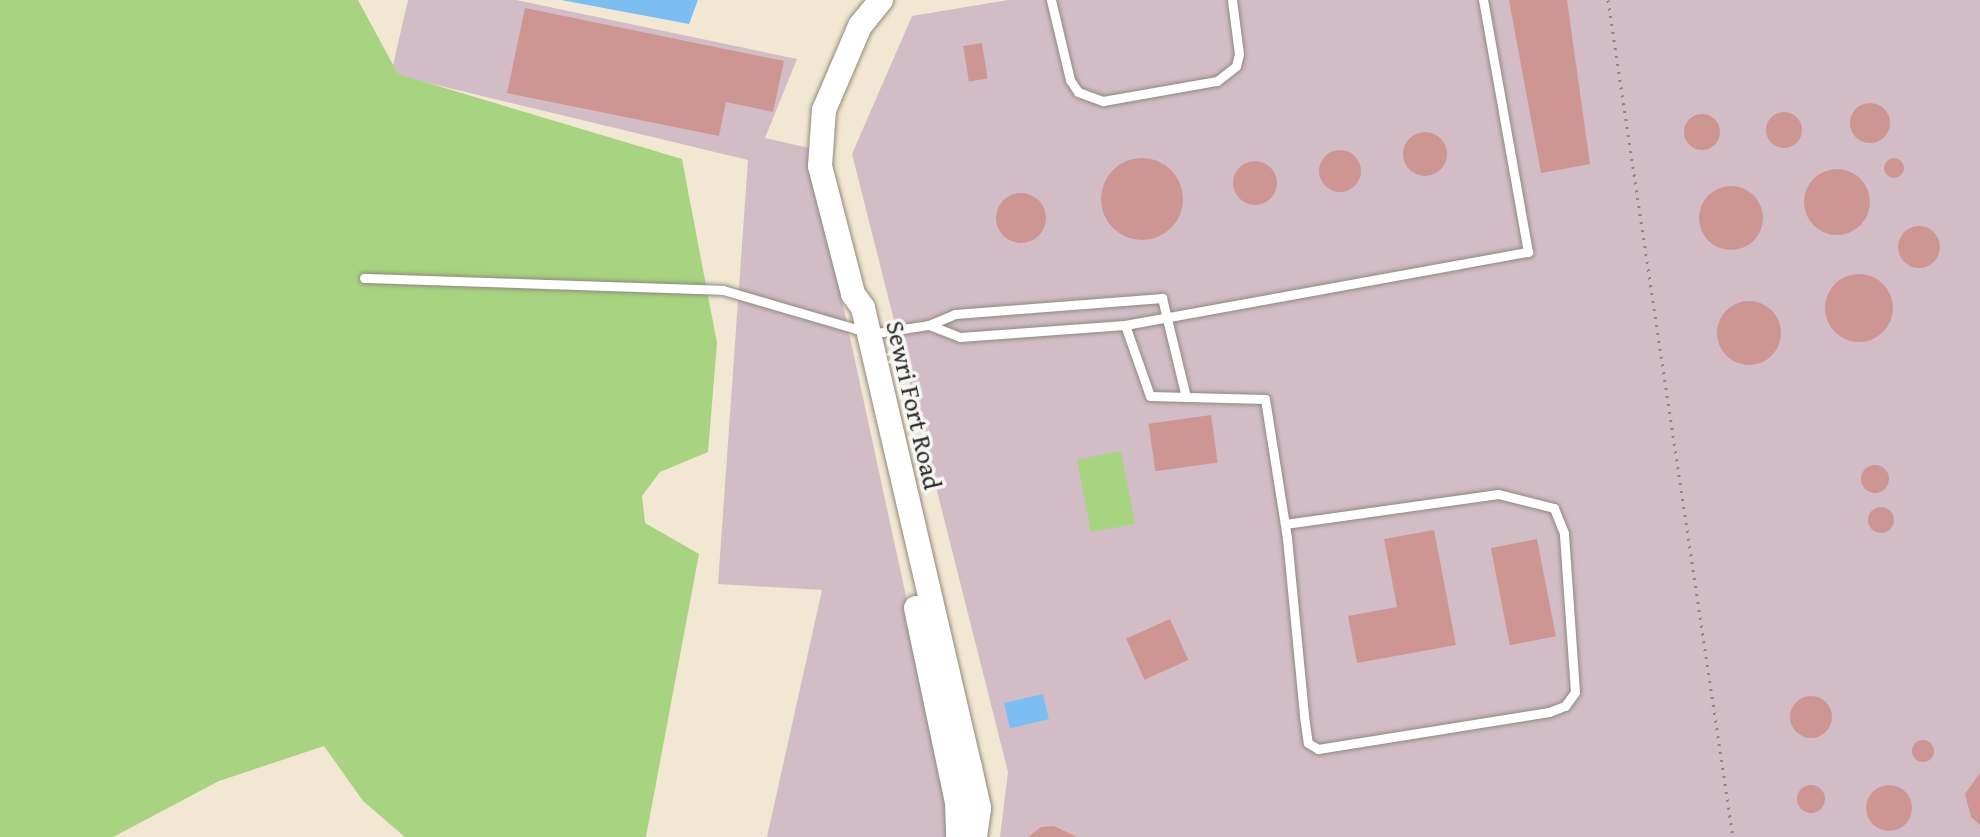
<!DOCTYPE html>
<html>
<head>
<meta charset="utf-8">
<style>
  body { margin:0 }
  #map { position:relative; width:1980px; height:837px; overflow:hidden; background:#f2e7d2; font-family:"Gentium Book Plus",serif }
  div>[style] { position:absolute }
  .industrial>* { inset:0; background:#d2bdc7 }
  .green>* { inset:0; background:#a8d380; transform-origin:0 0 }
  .water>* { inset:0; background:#7cbef2; transform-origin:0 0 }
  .building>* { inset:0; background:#cd9693; transform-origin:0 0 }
  .round { border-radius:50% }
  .path>* { height:3px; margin-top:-1.5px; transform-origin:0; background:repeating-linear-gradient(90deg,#8e897e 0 2px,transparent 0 8px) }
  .roads { filter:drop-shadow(0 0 2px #8e897e) drop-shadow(0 0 2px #8e897e) }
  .lane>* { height:9px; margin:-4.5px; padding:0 4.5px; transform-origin:4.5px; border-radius:4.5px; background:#fff }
  .secondary>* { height:24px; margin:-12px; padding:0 12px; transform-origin:12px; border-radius:12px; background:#fff }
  span { translate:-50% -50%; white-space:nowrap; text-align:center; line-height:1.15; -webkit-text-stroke:7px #f6f6f2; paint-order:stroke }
  .street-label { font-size:26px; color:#2b2b2b }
</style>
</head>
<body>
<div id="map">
  <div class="industrial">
    <div style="clip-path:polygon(408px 0,516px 0,797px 59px,765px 138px,809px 148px,952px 809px,952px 837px,767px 837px,822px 590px,718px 584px,748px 160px,391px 74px)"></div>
    <div style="clip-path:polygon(1008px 0,1980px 0,1980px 837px,1000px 837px,1008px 772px,852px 154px,912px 16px)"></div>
  </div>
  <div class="green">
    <div style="clip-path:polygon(0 0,358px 0,398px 74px,682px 159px,717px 343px,708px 452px,660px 472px,642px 496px,645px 523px,699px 554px,646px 837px,405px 837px,363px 801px,324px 746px,219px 781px,113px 837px,0 837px)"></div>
    <div style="left:1121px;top:451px;width:74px;height:45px;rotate:79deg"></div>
  </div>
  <div class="water">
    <div style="clip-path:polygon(561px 0,698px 0,689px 24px)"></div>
    <div style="left:1043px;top:694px;width:26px;height:40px;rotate:77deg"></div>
  </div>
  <div class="building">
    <div style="clip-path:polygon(1509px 0,1567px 0,1590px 164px,1541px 173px)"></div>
    <div style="clip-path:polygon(525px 8px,784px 61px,773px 112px,726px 102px,719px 136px,507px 93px)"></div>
    <div style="left:982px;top:43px;width:36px;height:19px;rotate:81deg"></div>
    <div class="round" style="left:1850px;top:103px;width:40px;height:40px"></div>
    <div class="round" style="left:1766px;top:112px;width:36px;height:36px"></div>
    <div class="round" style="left:1684px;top:114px;width:36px;height:36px"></div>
    <div class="round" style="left:1403px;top:132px;width:44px;height:44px"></div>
    <div class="round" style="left:1319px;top:150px;width:42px;height:42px"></div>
    <div class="round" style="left:1884px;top:158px;width:20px;height:20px"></div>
    <div class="round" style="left:1101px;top:158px;width:82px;height:82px"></div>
    <div class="round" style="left:1233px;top:161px;width:44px;height:44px"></div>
    <div class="round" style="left:1804px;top:169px;width:66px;height:66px"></div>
    <div class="round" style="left:1699px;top:186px;width:64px;height:64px"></div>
    <div class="round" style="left:996px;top:193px;width:50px;height:50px"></div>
    <div class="round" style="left:1898px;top:226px;width:42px;height:42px"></div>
    <div class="round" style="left:1825px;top:274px;width:68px;height:68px"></div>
    <div class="round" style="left:1717px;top:301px;width:64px;height:64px"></div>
    <div style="left:1211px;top:415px;width:48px;height:63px;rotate:82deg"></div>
    <div class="round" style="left:1861px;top:465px;width:28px;height:28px"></div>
    <div class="round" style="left:1868px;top:507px;width:26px;height:26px"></div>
    <div style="clip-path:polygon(1434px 530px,1456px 645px,1357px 663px,1348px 616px,1397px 607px,1384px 539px)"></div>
    <div style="left:1537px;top:539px;width:99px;height:47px;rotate:79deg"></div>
    <div style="left:1170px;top:619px;width:45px;height:48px;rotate:66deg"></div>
    <div class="round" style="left:1790px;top:696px;width:42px;height:42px"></div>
    <div class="round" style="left:1912px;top:740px;width:22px;height:22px"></div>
    <div style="clip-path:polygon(1980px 773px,1980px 825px,1971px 817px,1965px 794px)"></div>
    <div class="round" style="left:1866px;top:785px;width:46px;height:46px"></div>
    <div class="round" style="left:1797px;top:785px;width:28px;height:28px"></div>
    <div style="clip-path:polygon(1054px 826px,1077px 837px,1028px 837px,1041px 827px)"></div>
  </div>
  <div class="path">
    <div style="left:1608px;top:0;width:846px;rotate:81.51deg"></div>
  </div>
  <div class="roads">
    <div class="lane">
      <div style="left:1051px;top:0;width:82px;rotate:76.6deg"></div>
      <div style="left:1070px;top:80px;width:14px;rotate:56deg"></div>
      <div style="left:1078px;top:92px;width:27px;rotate:20deg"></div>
      <div style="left:1103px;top:101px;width:116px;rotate:-10deg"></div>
      <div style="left:1217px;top:81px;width:24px;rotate:-38deg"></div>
      <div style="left:1236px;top:66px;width:12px;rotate:-76deg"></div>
      <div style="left:1239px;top:54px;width:54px;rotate:-97.4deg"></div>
      <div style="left:364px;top:278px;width:359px;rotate:1.9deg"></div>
      <div style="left:723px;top:290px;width:139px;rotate:16.3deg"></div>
      <div style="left:856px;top:329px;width:10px;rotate:-17deg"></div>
      <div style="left:929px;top:325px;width:33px;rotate:21deg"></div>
      <div style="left:960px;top:337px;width:165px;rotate:-4.2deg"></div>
      <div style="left:1125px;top:325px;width:75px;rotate:70.6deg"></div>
      <div style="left:1150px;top:396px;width:115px;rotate:1.5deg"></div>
      <div style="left:1265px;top:399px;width:141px;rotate:81deg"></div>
      <div style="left:1287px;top:538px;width:179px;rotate:84.5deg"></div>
      <div style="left:1304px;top:716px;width:27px;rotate:82deg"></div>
      <div style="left:1308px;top:743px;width:12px;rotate:31deg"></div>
      <div style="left:1318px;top:749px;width:234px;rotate:-9.1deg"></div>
      <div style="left:1549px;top:712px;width:17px;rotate:-21deg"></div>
      <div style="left:1565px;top:706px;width:17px;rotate:-54deg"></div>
      <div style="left:1575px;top:692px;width:159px;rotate:-94deg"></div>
      <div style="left:1564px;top:533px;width:27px;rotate:-112deg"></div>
      <div style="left:1554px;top:508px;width:58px;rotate:-166deg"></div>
      <div style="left:1498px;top:494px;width:215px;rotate:172deg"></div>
      <div style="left:1125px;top:325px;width:410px;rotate:-10.3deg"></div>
      <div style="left:1528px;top:252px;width:256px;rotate:-100.1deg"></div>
      <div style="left:870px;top:334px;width:60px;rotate:-8.7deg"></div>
      <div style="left:929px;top:325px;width:28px;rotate:-23deg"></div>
      <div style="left:955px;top:314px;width:208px;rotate:-4.4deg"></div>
      <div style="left:1162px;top:298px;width:102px;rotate:76.4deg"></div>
    </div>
    <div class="secondary">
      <div style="left:881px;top:0;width:33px;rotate:129deg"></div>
      <div style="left:860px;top:26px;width:91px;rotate:113.2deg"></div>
      <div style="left:824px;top:110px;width:56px;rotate:94.1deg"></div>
      <div style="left:820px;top:166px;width:132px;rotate:75.5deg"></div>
      <div style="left:853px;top:294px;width:17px;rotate:54deg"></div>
      <div style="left:863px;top:308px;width:471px;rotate:76.9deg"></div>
      <div style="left:970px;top:767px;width:42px;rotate:77.6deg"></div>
      <div style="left:979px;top:808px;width:29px;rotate:98deg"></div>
      <div style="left:916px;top:608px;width:199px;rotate:78.1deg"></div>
      <div style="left:957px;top:803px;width:34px;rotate:88deg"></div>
    </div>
  </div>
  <div class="street-label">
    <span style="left:914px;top:405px;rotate:77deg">Sewri Fort Road</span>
  </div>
</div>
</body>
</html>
